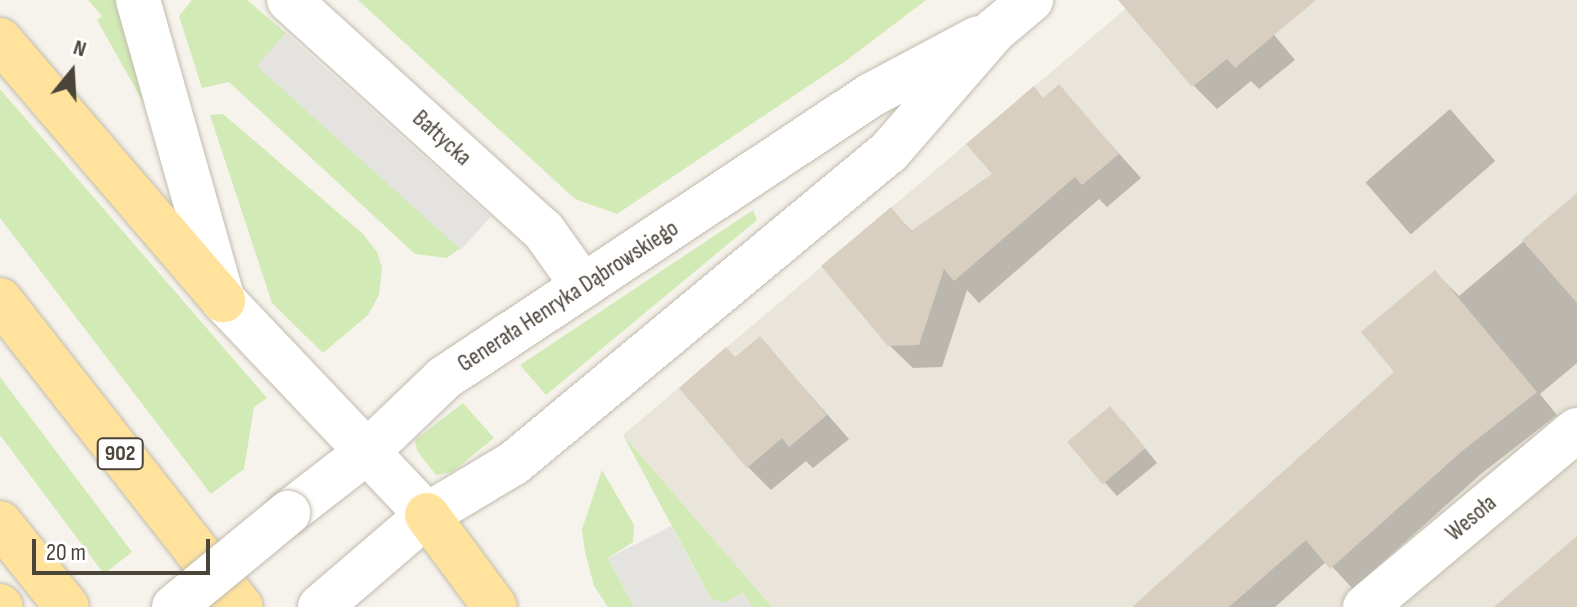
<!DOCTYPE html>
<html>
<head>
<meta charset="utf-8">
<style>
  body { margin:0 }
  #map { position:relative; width:1577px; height:607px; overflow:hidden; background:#f6f3ec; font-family:"Sofia Sans Condensed",sans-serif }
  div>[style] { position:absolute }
  .residential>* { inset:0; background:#eae5da }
  .green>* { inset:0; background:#d2eab5 }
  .parking>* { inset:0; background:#e5e3e0; transform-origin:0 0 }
  .shadow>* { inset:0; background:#0003; transform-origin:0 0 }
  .building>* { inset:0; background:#d8cfc1; transform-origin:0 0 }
  .roads { filter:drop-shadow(0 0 2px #c2bbae) drop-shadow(0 0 2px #c2bbae) }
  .minor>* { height:44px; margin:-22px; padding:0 22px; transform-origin:22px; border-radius:22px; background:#fff }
  .tertiary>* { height:44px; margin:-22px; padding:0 22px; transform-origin:22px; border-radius:22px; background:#fff }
  .primary>* { height:44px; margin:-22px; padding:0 22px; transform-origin:22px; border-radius:22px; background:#ffe39c }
  .bridges { filter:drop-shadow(0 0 2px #c2bbae) drop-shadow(0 0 2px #c2bbae) }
  .tertiary-bridge>* { height:44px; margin:-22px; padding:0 22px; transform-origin:22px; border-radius:22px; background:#fff }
  span { translate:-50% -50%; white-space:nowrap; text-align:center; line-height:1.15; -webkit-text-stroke:8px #fff; paint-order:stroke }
  .shield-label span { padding:2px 6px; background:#fff; border:2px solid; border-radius:6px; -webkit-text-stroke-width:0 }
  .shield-label { font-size:22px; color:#4b4439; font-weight:700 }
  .street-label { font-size:24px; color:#4b4439 }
  .north { position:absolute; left:32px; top:32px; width:80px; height:80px; -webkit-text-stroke:6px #fff; paint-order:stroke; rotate:18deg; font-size:22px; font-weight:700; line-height:32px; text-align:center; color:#4b4439 }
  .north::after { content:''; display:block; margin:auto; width:28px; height:36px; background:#4b4439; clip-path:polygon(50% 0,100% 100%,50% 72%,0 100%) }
  .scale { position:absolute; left:32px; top:539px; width:178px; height:36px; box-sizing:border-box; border:4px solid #4b4439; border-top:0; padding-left:10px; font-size:24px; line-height:28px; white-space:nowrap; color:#4b4439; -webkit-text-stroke:6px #fff; paint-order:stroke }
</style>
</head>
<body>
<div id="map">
  <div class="residential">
    <div style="clip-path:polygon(1136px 0,1577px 0,1577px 406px,1342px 607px,772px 607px,623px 435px)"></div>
    <div style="clip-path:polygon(1577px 458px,1577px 607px,1399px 607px)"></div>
  </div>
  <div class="green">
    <div style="clip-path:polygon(88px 0,116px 0,149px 101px,143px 102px,97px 20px,102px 16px)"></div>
    <div style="clip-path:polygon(192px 0,247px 0,286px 33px,259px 68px,460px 248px,447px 258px,415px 254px,229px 82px,202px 88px,179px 16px)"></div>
    <div style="clip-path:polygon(358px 0,926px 0,847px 60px,617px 214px,575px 199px)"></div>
    <div style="clip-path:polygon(0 89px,267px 398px,254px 407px,244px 469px,211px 494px,0 218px)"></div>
    <div style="clip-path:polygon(223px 114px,363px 234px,377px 252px,382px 268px,379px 295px,368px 315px,323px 353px,272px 303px,210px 115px)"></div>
    <div style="clip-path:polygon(753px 210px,757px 220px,546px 395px,520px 365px)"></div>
    <div style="clip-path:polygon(0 377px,132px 552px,104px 574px,0 435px)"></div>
    <div style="clip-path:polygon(463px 403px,494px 438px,452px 472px,436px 475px,417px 451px,415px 440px)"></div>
    <div style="clip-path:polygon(623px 435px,772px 607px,753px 607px,743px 593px,723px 603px,711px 599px)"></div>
    <div style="clip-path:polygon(602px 470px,634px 525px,633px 542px,608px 558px,634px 607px,608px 607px,594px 586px,585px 552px,582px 529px)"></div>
  </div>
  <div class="parking">
    <div style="left:286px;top:33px;width:275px;height:44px;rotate:42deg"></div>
    <div style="clip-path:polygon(671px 526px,711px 599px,723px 603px,743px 593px,753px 607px,634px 607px,608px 558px)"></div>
  </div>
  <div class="shadow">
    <div style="clip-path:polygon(1139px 0,1245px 0,1295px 60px,1259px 89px,1251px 81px,1217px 109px,1194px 86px)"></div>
    <div style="clip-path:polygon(1059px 87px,1141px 178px,1107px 207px,1099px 199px,979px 303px,967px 290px,942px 367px,913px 368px,889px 345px,891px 210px,913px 232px,995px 175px,1044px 100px)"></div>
    <div style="left:1450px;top:109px;width:69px;height:112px;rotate:49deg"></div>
    <div style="clip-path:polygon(1577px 196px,1577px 363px,1540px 394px,1557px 415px,1482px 473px,1353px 589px,1327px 561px,1275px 607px,1134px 607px,1397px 372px,1435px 272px,1459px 296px)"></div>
    <div style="clip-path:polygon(760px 338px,849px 439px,813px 468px,806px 461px,771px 490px,748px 467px,735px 359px)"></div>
    <div style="clip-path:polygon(1123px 421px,1157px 463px,1117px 496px,1069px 442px)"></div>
  </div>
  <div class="building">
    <div style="clip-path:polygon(1118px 0,1316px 0,1235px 68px,1227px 59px,1192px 87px)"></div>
    <div style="clip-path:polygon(1059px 84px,1119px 154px,1082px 185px,1075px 177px,954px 281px,944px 269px,919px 345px,888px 346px,821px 266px,891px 207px,911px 231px,992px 174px,966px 144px,1034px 86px,1043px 98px)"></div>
    <div style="clip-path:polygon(1577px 193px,1577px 303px,1522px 240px)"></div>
    <div style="clip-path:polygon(1435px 270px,1537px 392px,1461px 452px,1330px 569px,1306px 540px,1229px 607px,1132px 607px,1394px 372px,1361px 332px)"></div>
    <div style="clip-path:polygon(760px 336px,827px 415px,789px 447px,782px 438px,747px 468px,679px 388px,726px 347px,735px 357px)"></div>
    <div style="left:1110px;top:406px;width:55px;height:56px;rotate:50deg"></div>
    <div style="clip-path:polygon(1577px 536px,1577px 607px,1494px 607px)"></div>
  </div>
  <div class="roads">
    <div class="minor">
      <div style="left:138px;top:0;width:312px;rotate:74.2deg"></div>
      <div style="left:289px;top:0;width:343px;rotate:42.2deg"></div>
      <div style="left:543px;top:230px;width:69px;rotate:54.5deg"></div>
      <div style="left:1365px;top:607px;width:276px;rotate:-39.9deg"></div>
    </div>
    <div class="tertiary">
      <div style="left:223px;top:300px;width:296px;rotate:46.5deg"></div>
      <div style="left:288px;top:513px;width:101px;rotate:-37.8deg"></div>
      <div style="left:368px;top:451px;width:105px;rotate:-43.8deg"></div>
      <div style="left:444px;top:378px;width:512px;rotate:-33.53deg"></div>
      <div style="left:871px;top:95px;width:121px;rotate:-28deg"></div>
      <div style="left:320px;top:607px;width:141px;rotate:-40.7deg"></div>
      <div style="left:427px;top:515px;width:101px;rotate:-30.9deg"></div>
      <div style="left:514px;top:463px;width:486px;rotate:-39.7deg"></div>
      <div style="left:888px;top:153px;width:163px;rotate:-49deg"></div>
      <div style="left:995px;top:30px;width:47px;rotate:-39.8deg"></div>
    </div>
    <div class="primary">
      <div style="left:0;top:40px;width:343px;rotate:49.4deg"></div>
      <div style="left:0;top:300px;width:390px;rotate:51.9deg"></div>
      <div style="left:427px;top:515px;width:114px;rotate:53.5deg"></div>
      <div style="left:0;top:523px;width:107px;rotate:51.4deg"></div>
      <div style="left:0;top:606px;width:1px;rotate:45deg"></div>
    </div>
  </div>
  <div class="bridges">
    <div class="tertiary-bridge">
      <div style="left:174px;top:607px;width:148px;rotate:-39.5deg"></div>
    </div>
  </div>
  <div class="shield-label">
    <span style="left:120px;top:454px">902</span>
  </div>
  <div class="street-label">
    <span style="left:442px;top:138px;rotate:42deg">Bałtycka</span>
    <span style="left:568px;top:296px;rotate:-33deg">Generała Henryka Dąbrowskiego</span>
    <span style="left:1471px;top:518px;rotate:-40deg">Wesoła</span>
  </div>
  <div class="north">N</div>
  <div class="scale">20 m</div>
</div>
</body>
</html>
